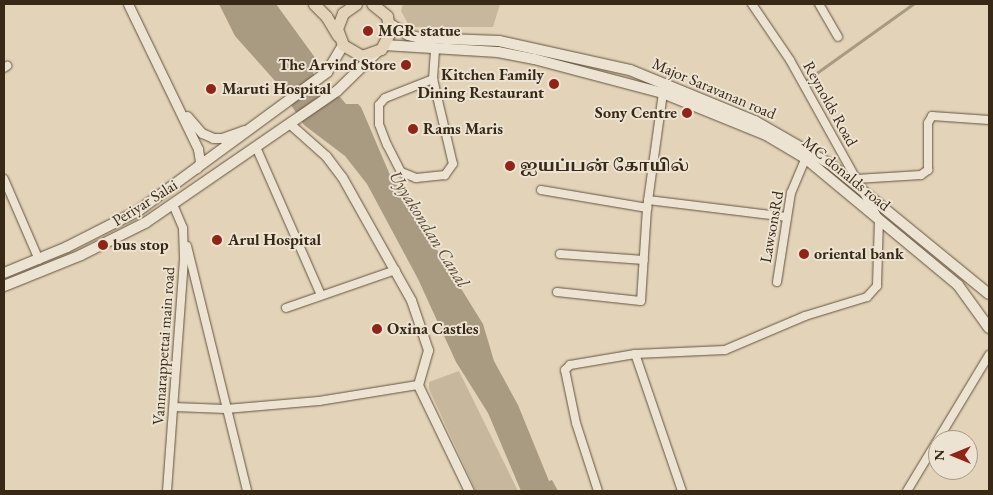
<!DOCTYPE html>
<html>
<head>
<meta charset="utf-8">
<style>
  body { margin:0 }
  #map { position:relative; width:993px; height:495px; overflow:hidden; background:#e3d4b9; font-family:"EB Garamond","Noto Serif Tamil",serif }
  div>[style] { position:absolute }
  .green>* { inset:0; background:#c6b79d }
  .water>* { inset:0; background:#a99a82 }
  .stream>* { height:2.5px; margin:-1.25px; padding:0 1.25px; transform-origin:1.25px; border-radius:1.25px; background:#a99a82 }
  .roads { filter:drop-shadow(0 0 1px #63533f) drop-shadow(0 0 1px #63533f) }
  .minor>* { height:8px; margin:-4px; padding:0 4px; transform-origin:4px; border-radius:4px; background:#ede3d2 }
  .tertiary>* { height:9px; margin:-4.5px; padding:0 4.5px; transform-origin:4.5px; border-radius:4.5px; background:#ede3d2 }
  .secondary>* { height:10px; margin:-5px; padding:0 5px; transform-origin:5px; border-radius:5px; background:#ede3d2 }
  .primary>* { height:11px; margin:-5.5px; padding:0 5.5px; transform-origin:5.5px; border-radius:5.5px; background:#e3d4b9 }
  .dots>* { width:14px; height:14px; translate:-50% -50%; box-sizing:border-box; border:2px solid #ede3d2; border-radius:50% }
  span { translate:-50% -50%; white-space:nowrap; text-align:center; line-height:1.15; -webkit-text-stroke:4px #ede3d2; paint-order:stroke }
  .poi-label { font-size:16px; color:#382816; font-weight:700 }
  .left { translate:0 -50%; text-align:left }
  .right { translate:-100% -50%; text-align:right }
  .street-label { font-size:16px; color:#382816 }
  .water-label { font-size:18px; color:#5a4a36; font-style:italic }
  .frame { position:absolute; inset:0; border:5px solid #382816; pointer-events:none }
  .north { position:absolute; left:928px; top:430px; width:50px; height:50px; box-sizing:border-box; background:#ede3d2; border:1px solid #a59887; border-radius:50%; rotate:270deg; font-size:14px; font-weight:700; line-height:20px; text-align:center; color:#382816 }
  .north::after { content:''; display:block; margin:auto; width:18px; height:22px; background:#8f2418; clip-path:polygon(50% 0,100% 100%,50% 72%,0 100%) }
</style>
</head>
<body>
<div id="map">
  <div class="green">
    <div style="clip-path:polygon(403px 4px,500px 4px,493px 27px,410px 27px,401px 11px)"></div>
    <div style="clip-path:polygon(459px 371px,518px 491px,476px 491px,429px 389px,429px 382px)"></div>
  </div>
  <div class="water">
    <div style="clip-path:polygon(219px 4px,276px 4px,316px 59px,313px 73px,322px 89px,332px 96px,340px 97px,346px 104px,358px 104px,361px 107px,393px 182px,408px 196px,421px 224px,483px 324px,494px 361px,518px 405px,549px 481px,552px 480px,558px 491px,521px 491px,488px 413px,456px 362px,418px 279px,367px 184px,345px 156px,304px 125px,276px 82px,235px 36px)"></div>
  </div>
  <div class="stream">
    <div style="left:804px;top:82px;width:134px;rotate:-35.6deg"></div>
  </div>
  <div class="roads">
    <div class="minor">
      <div style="left:819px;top:4px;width:38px;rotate:60deg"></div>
      <div style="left:4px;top:68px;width:4px;rotate:-34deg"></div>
      <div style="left:433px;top:79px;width:87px;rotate:76.8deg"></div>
      <div style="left:453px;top:164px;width:14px;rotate:126deg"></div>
      <div style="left:445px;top:175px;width:29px;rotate:174deg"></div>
      <div style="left:416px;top:178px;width:16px;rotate:-158deg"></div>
      <div style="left:401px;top:172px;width:30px;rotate:-117deg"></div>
      <div style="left:387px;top:145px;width:22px;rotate:-111deg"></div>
      <div style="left:379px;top:124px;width:19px;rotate:-90deg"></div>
      <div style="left:379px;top:105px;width:9px;rotate:-49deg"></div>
      <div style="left:385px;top:98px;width:52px;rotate:-21.6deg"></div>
      <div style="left:433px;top:79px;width:30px;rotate:-86deg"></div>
      <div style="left:256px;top:147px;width:162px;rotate:66.3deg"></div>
      <div style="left:4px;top:179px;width:88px;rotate:66.6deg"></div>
      <div style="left:856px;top:179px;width:65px;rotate:-3.5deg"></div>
      <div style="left:921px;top:175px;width:9px;rotate:-36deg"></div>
      <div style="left:928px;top:170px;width:47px;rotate:-90deg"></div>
      <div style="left:928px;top:123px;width:8px;rotate:-60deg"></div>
      <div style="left:932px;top:116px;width:57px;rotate:4deg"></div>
      <div style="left:541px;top:190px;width:108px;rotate:9.6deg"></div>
      <div style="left:648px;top:200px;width:140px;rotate:7deg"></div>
      <div style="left:187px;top:246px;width:252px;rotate:76.2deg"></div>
      <div style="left:560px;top:254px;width:84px;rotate:4.1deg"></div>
      <div style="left:777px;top:282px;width:90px;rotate:-81.1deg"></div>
      <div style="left:791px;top:193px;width:41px;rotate:-67.2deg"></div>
      <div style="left:557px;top:292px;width:84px;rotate:6.1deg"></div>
      <div style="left:641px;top:301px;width:93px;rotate:-86.3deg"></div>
      <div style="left:647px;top:208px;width:116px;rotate:-82.1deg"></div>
      <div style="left:286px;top:308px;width:116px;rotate:-19.1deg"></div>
      <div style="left:174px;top:407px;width:52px;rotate:2.2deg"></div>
      <div style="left:226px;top:409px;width:93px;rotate:-4.9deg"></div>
      <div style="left:319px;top:401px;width:100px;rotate:-9.2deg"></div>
      <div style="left:167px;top:491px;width:235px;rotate:-85.8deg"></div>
      <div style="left:184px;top:257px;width:29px;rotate:-92deg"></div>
      <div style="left:183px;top:228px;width:26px;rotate:-113deg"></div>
      <div style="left:598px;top:491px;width:71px;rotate:-107.9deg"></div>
      <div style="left:576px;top:423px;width:54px;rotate:-101.7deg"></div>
      <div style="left:565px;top:370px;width:7px;rotate:-45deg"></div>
      <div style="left:570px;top:365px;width:66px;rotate:-9.6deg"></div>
      <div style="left:682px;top:491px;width:145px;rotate:-108.9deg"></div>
      <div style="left:635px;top:354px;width:90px;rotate:-2.5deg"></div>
      <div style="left:725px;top:350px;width:87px;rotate:-23deg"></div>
      <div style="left:805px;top:316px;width:65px;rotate:-17deg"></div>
      <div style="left:867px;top:297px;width:15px;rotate:-48deg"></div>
      <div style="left:877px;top:286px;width:66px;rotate:-88.3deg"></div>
      <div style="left:879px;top:220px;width:183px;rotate:-119.1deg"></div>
      <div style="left:790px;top:60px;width:68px;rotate:-124.2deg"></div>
      <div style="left:907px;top:491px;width:159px;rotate:-58.9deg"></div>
    </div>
    <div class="tertiary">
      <div style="left:128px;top:4px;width:161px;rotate:64.2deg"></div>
      <div style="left:198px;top:149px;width:13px;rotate:81deg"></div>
      <div style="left:200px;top:162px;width:7px;rotate:117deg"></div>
      <div style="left:187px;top:116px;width:23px;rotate:49deg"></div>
      <div style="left:202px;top:133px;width:12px;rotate:24deg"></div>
      <div style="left:213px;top:138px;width:9px"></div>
      <div style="left:222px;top:138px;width:23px;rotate:-20deg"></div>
      <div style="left:290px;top:124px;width:48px;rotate:41.6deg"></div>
      <div style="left:326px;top:156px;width:26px;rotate:53deg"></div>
      <div style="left:342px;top:177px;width:141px;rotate:60.7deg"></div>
      <div style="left:411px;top:300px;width:53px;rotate:71.2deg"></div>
      <div style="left:428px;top:350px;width:36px;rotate:106deg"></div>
      <div style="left:418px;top:385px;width:118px;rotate:64.3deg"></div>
    </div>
    <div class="secondary">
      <div style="left:390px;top:24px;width:21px;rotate:31deg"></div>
      <div style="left:408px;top:35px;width:12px;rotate:14deg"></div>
      <div style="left:420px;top:38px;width:79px;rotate:2.2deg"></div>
      <div style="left:499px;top:41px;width:134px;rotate:12.5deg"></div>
      <div style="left:630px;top:70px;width:135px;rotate:22.2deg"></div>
      <div style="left:755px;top:121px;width:86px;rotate:29.8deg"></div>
      <div style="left:830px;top:164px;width:205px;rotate:39.3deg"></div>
      <div style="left:384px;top:45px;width:114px;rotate:3.5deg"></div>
      <div style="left:498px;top:52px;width:37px;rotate:11deg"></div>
      <div style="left:534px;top:59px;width:133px;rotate:14.8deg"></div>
      <div style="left:663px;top:93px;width:111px;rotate:22.2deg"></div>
      <div style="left:766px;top:135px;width:45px;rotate:30.5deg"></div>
      <div style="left:805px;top:158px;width:199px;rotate:39.7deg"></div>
      <div style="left:958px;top:285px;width:53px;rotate:54.2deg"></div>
      <div style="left:4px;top:273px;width:68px;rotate:-22.4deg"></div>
      <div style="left:67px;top:247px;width:80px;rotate:-26.9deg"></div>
      <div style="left:138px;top:211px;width:235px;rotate:-36.3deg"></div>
      <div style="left:327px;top:72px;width:31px;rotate:-59deg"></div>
      <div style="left:4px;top:286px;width:83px;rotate:-21.9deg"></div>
      <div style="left:81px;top:255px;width:72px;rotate:-26.6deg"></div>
      <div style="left:145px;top:223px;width:233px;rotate:-34.5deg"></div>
      <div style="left:337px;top:91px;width:56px;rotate:-44.3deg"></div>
    </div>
    <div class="primary">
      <div style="left:314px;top:4px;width:17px;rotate:45deg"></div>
      <div style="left:326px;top:16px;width:23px;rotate:59deg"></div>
      <div style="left:356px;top:4px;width:16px;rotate:145deg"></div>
      <div style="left:343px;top:13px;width:17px;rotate:111deg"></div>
      <div style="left:337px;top:29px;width:17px;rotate:69deg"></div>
      <div style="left:343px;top:45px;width:22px;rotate:30deg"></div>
      <div style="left:362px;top:56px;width:20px;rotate:-20deg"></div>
      <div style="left:381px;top:49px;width:19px;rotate:-62deg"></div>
      <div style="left:390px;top:32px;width:16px;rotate:-101deg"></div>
      <div style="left:387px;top:16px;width:19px;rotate:-141deg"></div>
    </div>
  </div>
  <div class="dots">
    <div style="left:368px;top:31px;background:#8f2418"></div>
    <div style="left:406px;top:65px;background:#8f2418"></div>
    <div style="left:554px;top:84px;background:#8f2418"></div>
    <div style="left:211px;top:89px;background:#8f2418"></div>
    <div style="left:687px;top:113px;background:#8f2418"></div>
    <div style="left:413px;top:129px;background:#8f2418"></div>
    <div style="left:510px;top:166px;background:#8f2418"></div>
    <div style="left:217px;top:240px;background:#8f2418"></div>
    <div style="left:103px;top:245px;background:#8f2418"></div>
    <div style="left:804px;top:254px;background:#8f2418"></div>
    <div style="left:377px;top:329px;background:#8f2418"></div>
  </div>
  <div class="poi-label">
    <span class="left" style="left:378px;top:31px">MGR statue</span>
    <span class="right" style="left:396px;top:65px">The Arvind Store</span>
    <span class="right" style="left:544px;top:84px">Kitchen Family<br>Dining Restaurant</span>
    <span class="left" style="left:222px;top:89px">Maruti Hospital</span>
    <span class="right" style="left:677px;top:113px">Sony Centre</span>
    <span class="left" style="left:423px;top:129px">Rams Maris</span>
    <span class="left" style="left:520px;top:166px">ஐயப்பன் கோயில்</span>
    <span class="left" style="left:228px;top:240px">Arul Hospital</span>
    <span class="left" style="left:113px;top:245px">bus stop</span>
    <span class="left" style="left:814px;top:254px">oriental bank</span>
    <span class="left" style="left:387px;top:329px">Oxina Castles</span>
  </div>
  <div class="street-label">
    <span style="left:714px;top:89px;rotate:23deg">Major Saravanan road</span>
    <span style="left:830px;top:104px;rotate:61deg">Reynolds Road</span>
    <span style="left:846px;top:174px;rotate:39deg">MC donalds road</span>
    <span style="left:145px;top:203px;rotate:-32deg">Periyar Salai</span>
    <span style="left:772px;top:227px;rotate:-80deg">LawsonsRd</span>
    <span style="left:164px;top:346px;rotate:-86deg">Vannarappettai main road</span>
  </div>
  <div class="water-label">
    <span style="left:429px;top:229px;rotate:58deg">Uyyakondan Canal</span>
  </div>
  <div class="frame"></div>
  <div class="north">N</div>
</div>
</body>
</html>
